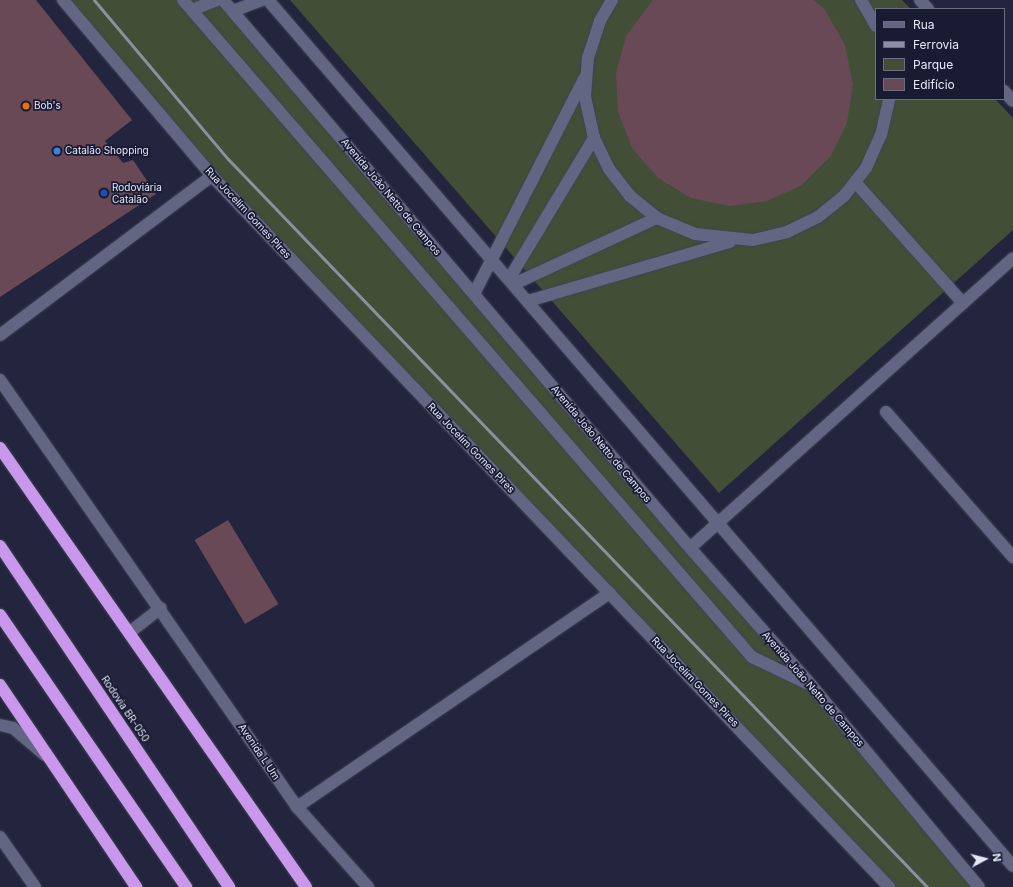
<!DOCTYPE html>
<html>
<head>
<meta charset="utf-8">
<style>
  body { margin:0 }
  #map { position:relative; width:1013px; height:887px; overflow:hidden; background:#22253d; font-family:Inter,sans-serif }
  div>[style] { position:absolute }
  .green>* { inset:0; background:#424f36 }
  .building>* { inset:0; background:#684955; transform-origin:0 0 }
  .roads { filter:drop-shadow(0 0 1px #404256) drop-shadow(0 0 1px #404256) }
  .minor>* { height:12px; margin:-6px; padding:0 6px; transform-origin:6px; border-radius:6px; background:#626682 }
  .highway>* { height:12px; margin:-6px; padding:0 6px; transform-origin:6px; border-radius:6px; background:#c997ec }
  .rail>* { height:3px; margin:-1.5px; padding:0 1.5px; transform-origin:1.5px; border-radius:1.5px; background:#8c8fa3 }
  .dots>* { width:11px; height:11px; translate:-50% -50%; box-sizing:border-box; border:2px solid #191b33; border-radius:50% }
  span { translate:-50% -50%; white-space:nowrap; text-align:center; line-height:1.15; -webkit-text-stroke:3.5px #191b33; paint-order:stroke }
  .poi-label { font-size:10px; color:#e5e8f8 }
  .left { translate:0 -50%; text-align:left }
  .street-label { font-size:10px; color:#e5e8f8 }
  .legend { position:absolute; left:875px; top:8px; width:130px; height:92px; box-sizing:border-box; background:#191b33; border:1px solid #6b6d82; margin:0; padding:5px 7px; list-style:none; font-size:12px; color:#e5e8f8 }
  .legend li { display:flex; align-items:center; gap:8px; height:20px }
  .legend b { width:20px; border:1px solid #6b6d82 }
  .north { position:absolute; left:965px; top:839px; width:40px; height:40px; -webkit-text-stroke:3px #191b33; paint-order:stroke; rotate:83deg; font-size:11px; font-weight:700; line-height:16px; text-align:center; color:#e5e8f8 }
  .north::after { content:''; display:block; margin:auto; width:14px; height:18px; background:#e5e8f8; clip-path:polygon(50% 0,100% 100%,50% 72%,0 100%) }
</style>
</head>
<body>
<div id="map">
  <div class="green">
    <div style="clip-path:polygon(66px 0,223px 0,793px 665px,754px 657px,812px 686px,981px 887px,889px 887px,212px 176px)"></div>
    <div style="clip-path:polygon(290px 0,902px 0,911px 9px,876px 9px,876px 99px,995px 99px,1013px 118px,1013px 230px,719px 493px)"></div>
  </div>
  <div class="building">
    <div style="clip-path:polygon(0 0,36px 0,132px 120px,105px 141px,123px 163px,133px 160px,156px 194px,0 297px)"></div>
    <div style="clip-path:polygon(653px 0,814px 0,825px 10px,845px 45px,853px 84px,847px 123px,830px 157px,802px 185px,767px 201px,729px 206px,691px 198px,658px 178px,632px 148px,618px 112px,616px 73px,626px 36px)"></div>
    <div style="left:228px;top:520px;width:98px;height:39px;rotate:59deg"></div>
  </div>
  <div class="roads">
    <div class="minor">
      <div style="left:63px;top:0;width:231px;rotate:49.7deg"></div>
      <div style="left:212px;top:176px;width:982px;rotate:46.4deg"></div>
      <div style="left:183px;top:0;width:869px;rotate:49.11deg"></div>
      <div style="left:752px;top:657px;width:62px;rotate:25.7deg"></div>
      <div style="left:223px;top:0;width:720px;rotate:49.56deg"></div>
      <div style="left:690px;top:548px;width:184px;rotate:48.5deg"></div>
      <div style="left:812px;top:686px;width:261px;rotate:50.3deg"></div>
      <div style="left:268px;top:0;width:1142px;rotate:49.3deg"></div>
      <div style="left:612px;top:0;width:24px;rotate:120deg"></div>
      <div style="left:600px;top:21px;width:38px;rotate:108deg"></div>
      <div style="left:588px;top:57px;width:40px;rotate:94.3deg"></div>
      <div style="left:585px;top:97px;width:42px;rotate:77.6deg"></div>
      <div style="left:594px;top:138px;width:34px;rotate:64deg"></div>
      <div style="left:609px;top:169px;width:34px;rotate:52deg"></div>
      <div style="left:630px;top:196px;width:35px;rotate:39deg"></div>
      <div style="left:657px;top:218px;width:41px;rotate:22.8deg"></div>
      <div style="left:695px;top:234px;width:58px;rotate:5.9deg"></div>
      <div style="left:753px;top:240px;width:35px;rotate:-13deg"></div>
      <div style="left:787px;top:232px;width:34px;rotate:-26deg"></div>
      <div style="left:818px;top:217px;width:33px;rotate:-39deg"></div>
      <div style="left:844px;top:196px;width:36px;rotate:-52deg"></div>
      <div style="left:866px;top:168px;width:36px;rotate:-66deg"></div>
      <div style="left:881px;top:135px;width:37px;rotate:-77deg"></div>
      <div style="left:861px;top:0;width:30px;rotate:60deg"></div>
      <div style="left:920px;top:0;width:12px;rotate:48deg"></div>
      <div style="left:192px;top:10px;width:27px;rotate:-22deg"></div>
      <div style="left:233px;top:11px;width:30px;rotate:-21deg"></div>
      <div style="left:1004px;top:91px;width:13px;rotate:48deg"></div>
      <div style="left:856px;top:183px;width:161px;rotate:48.3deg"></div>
      <div style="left:509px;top:279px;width:165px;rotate:-58.9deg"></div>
      <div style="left:514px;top:284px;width:157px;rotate:-24.8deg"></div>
      <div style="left:474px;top:294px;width:242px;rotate:-62.9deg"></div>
      <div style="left:528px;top:301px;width:210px;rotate:-16.3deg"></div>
      <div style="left:0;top:335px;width:265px;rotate:-36.9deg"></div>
      <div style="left:0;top:380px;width:520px;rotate:55.18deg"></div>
      <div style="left:297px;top:807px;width:107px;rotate:48.4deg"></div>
      <div style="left:886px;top:412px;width:193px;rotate:48.8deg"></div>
      <div style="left:690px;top:548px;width:434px;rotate:-41.9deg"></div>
      <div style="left:130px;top:632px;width:39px;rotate:-38deg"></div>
      <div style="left:0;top:725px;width:13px;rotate:13deg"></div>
      <div style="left:13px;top:728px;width:42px;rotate:40.2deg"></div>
      <div style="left:297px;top:807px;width:379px;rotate:-34.4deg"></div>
      <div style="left:0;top:837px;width:61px;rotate:55deg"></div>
    </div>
    <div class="highway">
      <div style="left:0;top:448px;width:535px;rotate:55.12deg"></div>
      <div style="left:0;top:546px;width:411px;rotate:56.1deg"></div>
      <div style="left:0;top:615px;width:330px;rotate:55.6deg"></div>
      <div style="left:0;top:685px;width:244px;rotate:56deg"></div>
    </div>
  </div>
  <div class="rail">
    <div style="left:94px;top:0;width:208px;rotate:49.9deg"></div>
    <div style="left:228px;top:159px;width:1009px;rotate:46.16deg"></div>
  </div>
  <div class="dots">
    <div style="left:26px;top:106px;background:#e8710a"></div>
    <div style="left:57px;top:151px;background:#3f7fe0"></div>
    <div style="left:104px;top:193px;background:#1a4fb4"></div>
  </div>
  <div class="poi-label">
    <span class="left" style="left:34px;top:106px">Bob's</span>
    <span class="left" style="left:65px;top:151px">Catalão Shopping</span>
    <span class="left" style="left:112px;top:193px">Rodoviária<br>Catalão</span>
  </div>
  <div class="street-label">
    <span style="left:391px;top:197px;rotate:50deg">Avenida João Netto de Campos</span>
    <span style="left:248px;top:213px;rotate:47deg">Rua Jocelim Gomes Pires</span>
    <span style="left:601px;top:444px;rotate:50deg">Avenida João Netto de Campos</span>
    <span style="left:471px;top:448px;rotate:46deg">Rua Jocelim Gomes Pires</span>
    <span style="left:695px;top:682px;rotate:46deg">Rua Jocelim Gomes Pires</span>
    <span style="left:813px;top:689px;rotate:49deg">Avenida João Netto de Campos</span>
    <span style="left:125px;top:709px;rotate:56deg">Rodovia BR-050</span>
    <span style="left:259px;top:752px;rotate:56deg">Avenida L Um</span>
  </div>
  <ul class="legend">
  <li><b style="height:5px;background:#626682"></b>Rua</li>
  <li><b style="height:5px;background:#8c8fa3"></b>Ferrovia</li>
  <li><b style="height:11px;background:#424f36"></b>Parque</li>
  <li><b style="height:11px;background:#684955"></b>Edifício</li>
  </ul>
  <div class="north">N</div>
</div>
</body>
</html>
